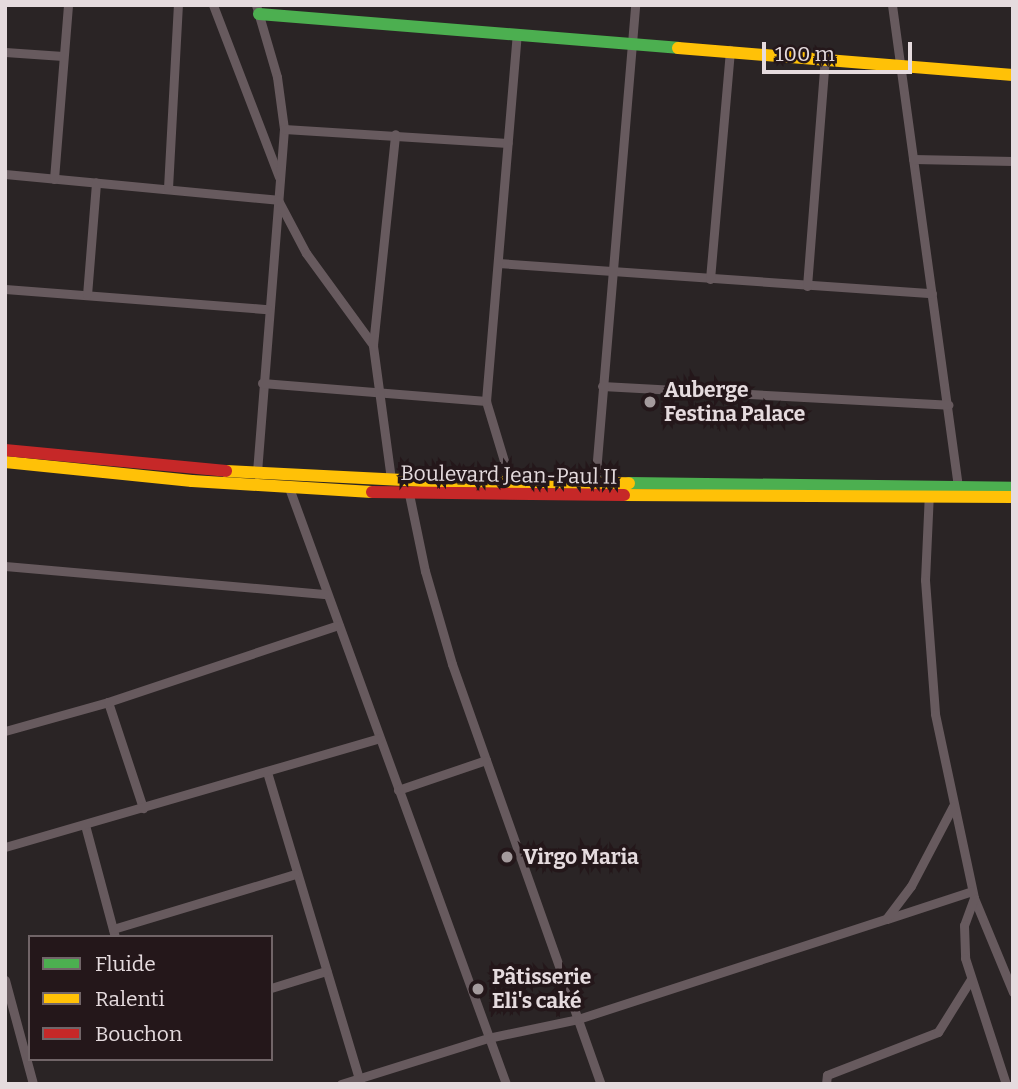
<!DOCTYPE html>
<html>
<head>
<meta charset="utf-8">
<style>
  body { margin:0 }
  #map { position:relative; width:1018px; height:1089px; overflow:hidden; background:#2a2425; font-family:Bitter,serif }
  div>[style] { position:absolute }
  .street>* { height:9px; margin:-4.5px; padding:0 4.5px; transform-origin:4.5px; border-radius:4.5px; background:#675a5e }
  .fast>* { height:12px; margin:-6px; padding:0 6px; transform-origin:6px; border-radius:6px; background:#4caf50 }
  .slow>* { height:12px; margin:-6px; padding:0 6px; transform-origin:6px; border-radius:6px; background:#ffc107 }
  .jam>* { height:12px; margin:-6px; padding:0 6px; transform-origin:6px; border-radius:6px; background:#c62828 }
  .dots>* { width:19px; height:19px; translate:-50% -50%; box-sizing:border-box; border:4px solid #24171a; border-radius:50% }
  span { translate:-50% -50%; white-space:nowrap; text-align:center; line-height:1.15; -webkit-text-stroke:7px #24171a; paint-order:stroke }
  .poi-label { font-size:21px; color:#e5dbde; font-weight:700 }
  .left { translate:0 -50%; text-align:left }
  .street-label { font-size:21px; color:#e5dbde }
  .frame { position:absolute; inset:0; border:7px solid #e5dbde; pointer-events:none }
  .legend { position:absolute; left:28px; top:935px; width:245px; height:126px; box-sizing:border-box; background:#24171a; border:2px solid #716568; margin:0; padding:9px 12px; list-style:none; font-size:21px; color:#e5dbde }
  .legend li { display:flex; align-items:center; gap:14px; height:35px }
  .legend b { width:35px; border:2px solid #716568 }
  .scale { position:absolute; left:762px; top:42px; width:150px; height:32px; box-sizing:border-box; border:4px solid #e5dbde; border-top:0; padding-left:9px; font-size:21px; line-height:24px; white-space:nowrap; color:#e5dbde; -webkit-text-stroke:5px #24171a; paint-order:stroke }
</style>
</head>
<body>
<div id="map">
  <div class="street">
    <div style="left:213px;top:5px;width:184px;rotate:69deg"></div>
    <div style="left:256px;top:5px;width:75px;rotate:73.7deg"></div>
    <div style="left:277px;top:77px;width:52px;rotate:82.3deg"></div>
    <div style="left:284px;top:129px;width:346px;rotate:94.5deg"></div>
    <div style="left:892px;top:5px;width:486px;rotate:82.2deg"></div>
    <div style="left:5px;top:52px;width:58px;rotate:3.9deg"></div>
    <div style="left:284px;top:129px;width:224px;rotate:3.6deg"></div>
    <div style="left:913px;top:159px;width:100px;rotate:1.1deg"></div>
    <div style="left:5px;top:174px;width:274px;rotate:5.4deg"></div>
    <div style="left:278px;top:200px;width:60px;rotate:62.2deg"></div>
    <div style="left:306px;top:253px;width:114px;rotate:53.9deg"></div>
    <div style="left:54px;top:179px;width:175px;rotate:-85.4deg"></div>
    <div style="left:168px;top:188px;width:183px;rotate:-86.9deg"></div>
    <div style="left:498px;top:263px;width:435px;rotate:4deg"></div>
    <div style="left:710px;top:279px;width:230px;rotate:-85deg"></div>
    <div style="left:807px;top:286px;width:230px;rotate:-85.5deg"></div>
    <div style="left:5px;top:289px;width:263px;rotate:4.4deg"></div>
    <div style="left:87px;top:295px;width:113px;rotate:-85.4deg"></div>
    <div style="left:262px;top:383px;width:225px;rotate:4.6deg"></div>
    <div style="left:602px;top:386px;width:347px;rotate:3.1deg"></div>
    <div style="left:391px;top:479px;width:135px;rotate:-97.7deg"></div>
    <div style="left:373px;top:345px;width:212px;rotate:-84deg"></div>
    <div style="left:511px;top:484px;width:87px;rotate:-106.8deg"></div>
    <div style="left:486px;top:401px;width:369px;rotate:-85.2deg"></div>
    <div style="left:595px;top:484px;width:481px;rotate:-85.2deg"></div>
    <div style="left:288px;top:485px;width:637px;rotate:70deg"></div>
    <div style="left:929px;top:492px;width:88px;rotate:92.6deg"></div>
    <div style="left:925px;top:580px;width:134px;rotate:85.7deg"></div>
    <div style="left:935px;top:714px;width:188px;rotate:78deg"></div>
    <div style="left:974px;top:898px;width:102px;rotate:67.5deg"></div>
    <div style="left:409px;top:494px;width:79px;rotate:78.3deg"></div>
    <div style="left:425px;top:571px;width:97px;rotate:73.8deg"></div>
    <div style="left:452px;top:664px;width:446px;rotate:70.5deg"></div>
    <div style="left:5px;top:566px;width:323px;rotate:5deg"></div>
    <div style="left:108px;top:702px;width:112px;rotate:71.7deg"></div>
    <div style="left:5px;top:731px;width:107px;rotate:-15.7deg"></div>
    <div style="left:108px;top:702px;width:243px;rotate:-18.5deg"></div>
    <div style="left:267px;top:772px;width:324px;rotate:73.3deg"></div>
    <div style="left:398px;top:790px;width:93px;rotate:-18.8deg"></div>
    <div style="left:85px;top:825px;width:116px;rotate:75deg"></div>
    <div style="left:5px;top:847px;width:390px;rotate:-16.2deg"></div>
    <div style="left:974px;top:898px;width:29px;rotate:110deg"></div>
    <div style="left:964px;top:925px;width:33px;rotate:88deg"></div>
    <div style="left:965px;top:958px;width:133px;rotate:72deg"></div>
    <div style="left:887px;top:919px;width:89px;rotate:-18.2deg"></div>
    <div style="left:113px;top:929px;width:190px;rotate:-16.8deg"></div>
    <div style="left:5px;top:980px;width:108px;rotate:74.9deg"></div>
    <div style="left:271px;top:988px;width:58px;rotate:-17.2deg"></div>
    <div style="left:341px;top:1084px;width:154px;rotate:-17.4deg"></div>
    <div style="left:488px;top:1038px;width:92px;rotate:-11.9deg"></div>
    <div style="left:578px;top:1019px;width:324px;rotate:-18deg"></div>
    <div style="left:886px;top:919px;width:41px;rotate:-52.9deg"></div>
    <div style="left:911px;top:886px;width:90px;rotate:-62.3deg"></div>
    <div style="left:826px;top:1084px;width:9px;rotate:-84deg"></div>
    <div style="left:827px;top:1075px;width:119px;rotate:-21.2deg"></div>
    <div style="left:938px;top:1032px;width:62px;rotate:-58.1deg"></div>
  </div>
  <div class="fast">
    <div style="left:259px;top:14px;width:420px;rotate:4.6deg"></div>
    <div style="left:629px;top:483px;width:384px;rotate:0.7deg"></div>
  </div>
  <div class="slow">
    <div style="left:678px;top:48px;width:336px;rotate:4.6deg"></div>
    <div style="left:5px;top:462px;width:188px;rotate:5.8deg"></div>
    <div style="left:192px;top:481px;width:180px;rotate:3.5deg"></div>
    <div style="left:226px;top:471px;width:197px;rotate:2.9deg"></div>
    <div style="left:423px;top:481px;width:206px;rotate:0.6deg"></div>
    <div style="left:624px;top:495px;width:389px;rotate:0.3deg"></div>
  </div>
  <div class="jam">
    <div style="left:5px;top:450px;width:222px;rotate:5.4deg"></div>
    <div style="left:372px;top:492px;width:252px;rotate:0.7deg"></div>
  </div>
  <div class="dots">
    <div style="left:650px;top:402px;background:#a49b9d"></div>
    <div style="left:507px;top:857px;background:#a49b9d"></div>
    <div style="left:478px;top:989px;background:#a49b9d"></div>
  </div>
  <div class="poi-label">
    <span class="left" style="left:664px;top:402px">Auberge<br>Festina Palace</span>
    <span class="left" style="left:523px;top:857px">Virgo Maria</span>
    <span class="left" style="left:492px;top:989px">Pâtisserie<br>Eli's caké</span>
  </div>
  <div class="street-label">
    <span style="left:509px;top:475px;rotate:1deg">Boulevard Jean-Paul II</span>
  </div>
  <div class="frame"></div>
  <ul class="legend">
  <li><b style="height:9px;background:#4caf50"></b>Fluide</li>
  <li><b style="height:9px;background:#ffc107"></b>Ralenti</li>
  <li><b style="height:9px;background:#c62828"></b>Bouchon</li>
  </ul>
  <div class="scale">100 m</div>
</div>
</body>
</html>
